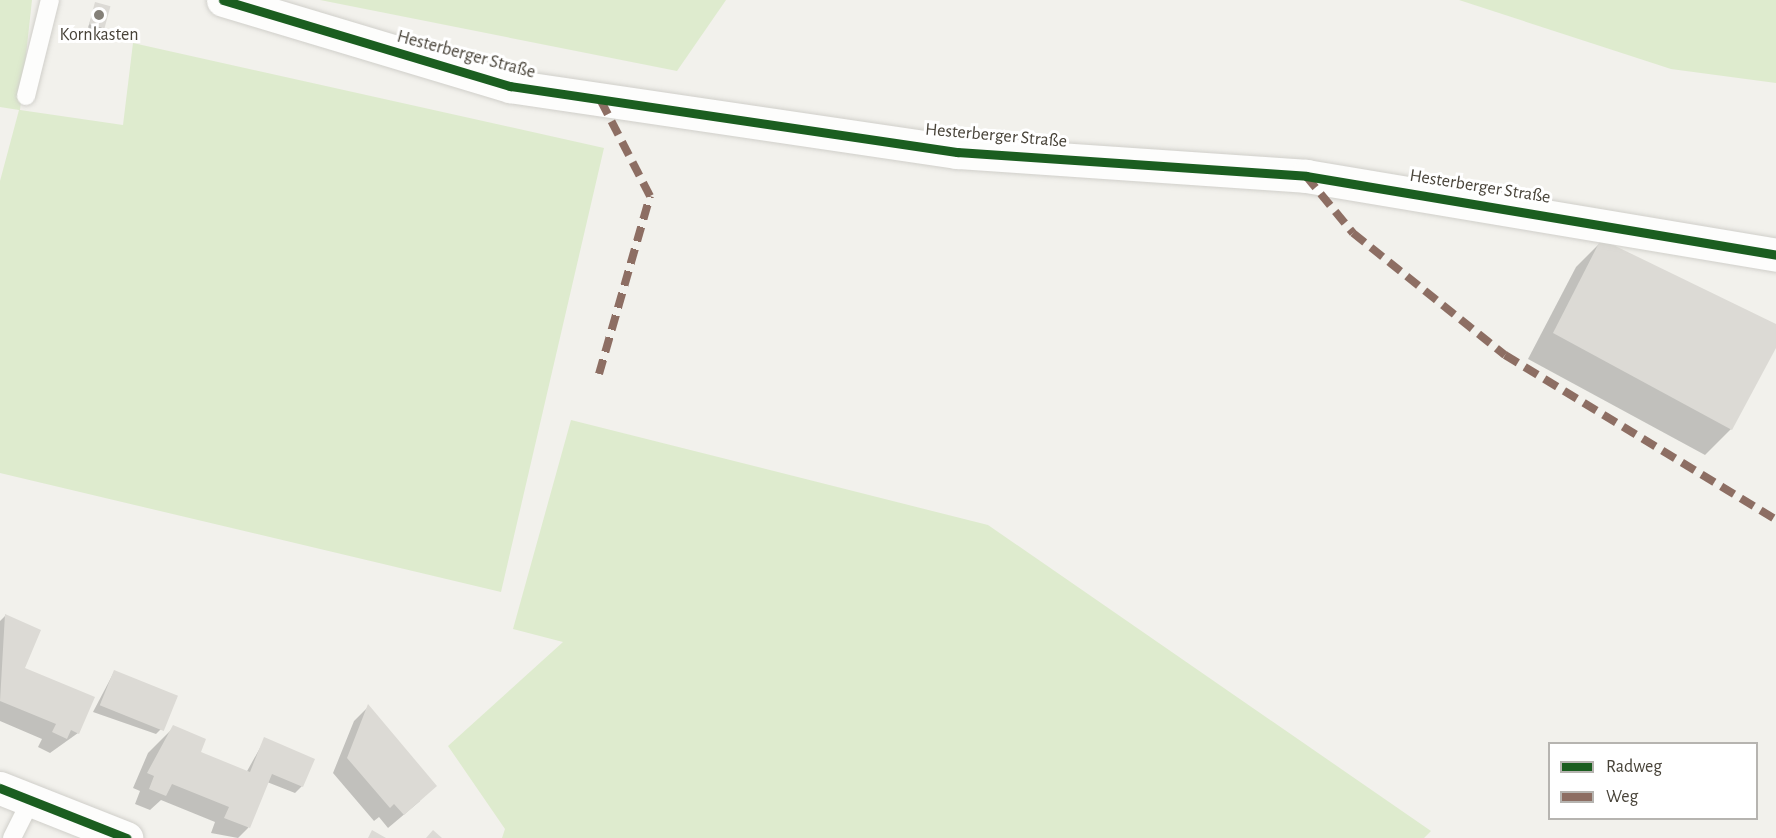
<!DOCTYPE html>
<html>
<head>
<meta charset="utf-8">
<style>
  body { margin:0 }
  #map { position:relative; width:1776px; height:838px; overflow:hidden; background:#f2f1ec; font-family:"Alegreya Sans",sans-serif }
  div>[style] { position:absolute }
  .green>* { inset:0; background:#deebce }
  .shadow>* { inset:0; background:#0003; transform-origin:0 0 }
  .building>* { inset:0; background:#dcdad5; transform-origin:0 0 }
  .roads { filter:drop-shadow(0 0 2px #d0cfca) drop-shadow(0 0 2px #d0cfca) }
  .service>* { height:18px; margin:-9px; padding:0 9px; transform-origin:9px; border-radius:9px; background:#fdfdfc }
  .minor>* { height:33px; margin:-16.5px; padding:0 16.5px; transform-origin:16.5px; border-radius:16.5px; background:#fdfdfc }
  .quiet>* { height:8px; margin-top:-4px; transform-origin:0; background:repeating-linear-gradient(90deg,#8d6e63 0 15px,transparent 0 23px) }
  .cycleway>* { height:9px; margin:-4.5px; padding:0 4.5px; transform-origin:4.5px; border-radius:4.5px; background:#1b5e20 }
  .dots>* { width:16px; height:16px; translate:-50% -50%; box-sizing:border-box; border:3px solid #fff; border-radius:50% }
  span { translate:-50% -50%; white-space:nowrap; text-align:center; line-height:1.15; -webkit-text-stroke:6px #fff; paint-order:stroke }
  .poi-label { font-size:18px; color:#484339 }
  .street-label { font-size:18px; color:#484339 }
  .legend { position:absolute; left:1548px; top:742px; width:210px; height:78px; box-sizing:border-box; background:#fff; border:2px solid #b6b4b0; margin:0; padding:8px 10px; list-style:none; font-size:18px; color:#484339 }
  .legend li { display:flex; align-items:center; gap:12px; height:30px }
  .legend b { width:30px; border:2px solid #b6b4b0 }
</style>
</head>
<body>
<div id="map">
  <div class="green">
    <div style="clip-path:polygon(0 0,32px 0,20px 110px,123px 125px,133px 43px,604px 148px,501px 592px,0 473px,0 181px,19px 110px,0 107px)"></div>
    <div style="clip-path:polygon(320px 0,726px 0,677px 71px)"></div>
    <div style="clip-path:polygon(1459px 0,1776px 0,1776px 83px,1671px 69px)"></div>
    <div style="clip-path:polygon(571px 420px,988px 525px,1431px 831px,1424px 838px,502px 838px,505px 829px,448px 746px,563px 642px,513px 629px)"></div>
  </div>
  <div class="shadow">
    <div style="left:96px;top:3px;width:13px;height:31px;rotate:18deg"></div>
    <div style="clip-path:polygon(1602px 241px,1776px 326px,1776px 344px,1731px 429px,1705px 455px,1528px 359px,1576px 267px)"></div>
    <div style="clip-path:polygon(5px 616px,23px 668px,78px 733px,50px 753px,38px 747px,42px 739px,0 721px,0 621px)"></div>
    <div style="clip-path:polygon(114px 672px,164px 726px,156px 734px,93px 712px)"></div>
    <div style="clip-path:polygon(368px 707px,420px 801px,388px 828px,379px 817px,374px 821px,333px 773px,354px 721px)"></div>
    <div style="clip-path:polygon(174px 727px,198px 753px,246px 773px,265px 739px,302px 786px,295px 793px,267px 782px,248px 828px,238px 838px,211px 833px,215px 822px,161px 800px,150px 810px,135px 804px,140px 791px,133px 788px,148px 753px)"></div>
  </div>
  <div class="building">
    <div style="left:95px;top:2px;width:16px;height:23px;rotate:15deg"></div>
    <div style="clip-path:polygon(1601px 239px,1776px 324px,1776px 348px,1732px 430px,1553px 333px)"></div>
    <div style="clip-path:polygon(5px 614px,41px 630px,25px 668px,95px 697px,79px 734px,71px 730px,67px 739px,52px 732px,56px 724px,0 701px)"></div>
    <div style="left:114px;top:670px;width:69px;height:38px;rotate:22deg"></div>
    <div style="clip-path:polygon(368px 704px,437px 786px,404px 815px,394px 804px,390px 808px,347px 758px)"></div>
    <div style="clip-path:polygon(173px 725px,206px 739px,201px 752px,250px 772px,264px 737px,315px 759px,303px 787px,272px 774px,250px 828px,224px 818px,229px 807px,172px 784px,166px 796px,149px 789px,154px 776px,147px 773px)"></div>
    <div style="clip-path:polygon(372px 830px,386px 838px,368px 838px)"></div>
    <div style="clip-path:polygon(433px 830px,442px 838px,426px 838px)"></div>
  </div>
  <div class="roads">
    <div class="service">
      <div style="left:26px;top:96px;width:99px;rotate:-76deg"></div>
      <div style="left:12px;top:838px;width:42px;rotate:-63.4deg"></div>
    </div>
    <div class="minor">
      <div style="left:223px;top:0;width:300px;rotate:16.7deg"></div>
      <div style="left:510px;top:86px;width:452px;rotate:8.4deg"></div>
      <div style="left:957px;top:152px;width:350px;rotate:3.9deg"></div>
      <div style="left:1306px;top:176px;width:477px;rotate:9.5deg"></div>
      <div style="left:0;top:788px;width:136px;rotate:21.6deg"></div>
    </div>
  </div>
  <div class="quiet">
    <div style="left:1306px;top:176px;width:74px;rotate:50.5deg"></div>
    <div style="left:1353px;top:233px;width:195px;rotate:38.8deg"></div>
    <div style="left:1505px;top:355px;width:317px;rotate:31.3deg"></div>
    <div style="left:599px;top:374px;width:185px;rotate:-74deg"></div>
    <div style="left:650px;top:196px;width:107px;rotate:-117.3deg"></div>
  </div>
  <div class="cycleway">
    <div style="left:223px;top:0;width:300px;rotate:16.7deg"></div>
    <div style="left:510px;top:86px;width:452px;rotate:8.4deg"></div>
    <div style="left:957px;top:152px;width:350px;rotate:3.9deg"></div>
    <div style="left:1306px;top:176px;width:477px;rotate:9.5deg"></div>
    <div style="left:0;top:788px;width:136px;rotate:21.6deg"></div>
  </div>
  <div class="dots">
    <div style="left:99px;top:15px;background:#848078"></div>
  </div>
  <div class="poi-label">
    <span style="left:99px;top:35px">Kornkasten</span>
  </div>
  <div class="street-label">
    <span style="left:466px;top:55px;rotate:15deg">Hesterberger Straße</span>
    <span style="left:996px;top:136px;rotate:5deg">Hesterberger Straße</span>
    <span style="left:1480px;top:187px;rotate:9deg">Hesterberger Straße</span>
  </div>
  <ul class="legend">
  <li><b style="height:8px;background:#1b5e20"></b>Radweg</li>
  <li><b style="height:8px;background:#8d6e63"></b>Weg</li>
  </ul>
</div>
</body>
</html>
